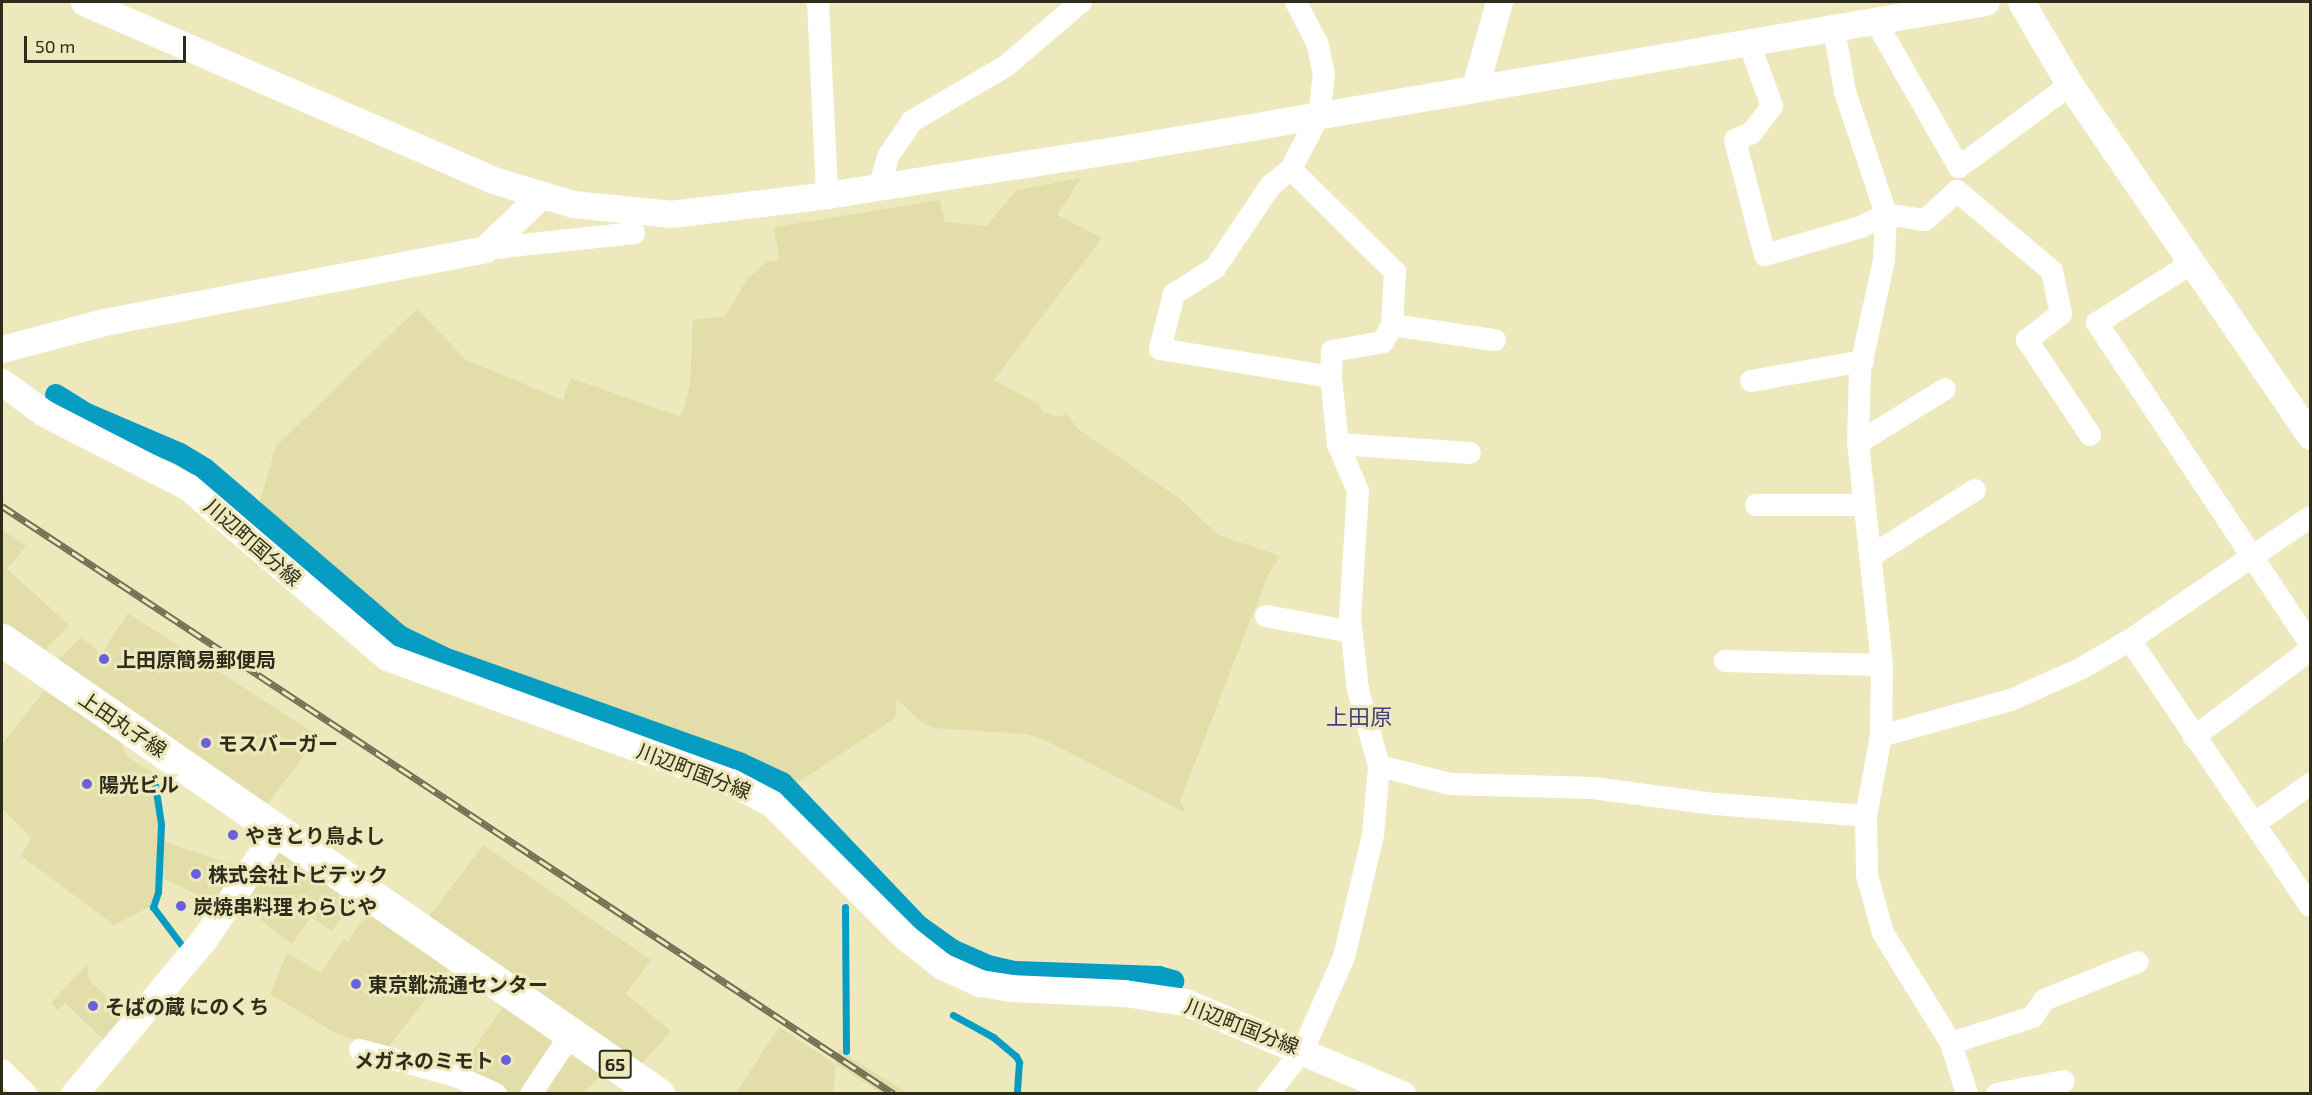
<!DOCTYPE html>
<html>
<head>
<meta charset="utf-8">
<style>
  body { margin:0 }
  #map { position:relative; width:2312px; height:1095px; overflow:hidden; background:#ede9bd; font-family:"Exo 2","Noto Sans JP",sans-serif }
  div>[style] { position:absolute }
  .built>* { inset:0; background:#e3dda9 }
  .stream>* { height:7px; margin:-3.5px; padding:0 3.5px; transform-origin:3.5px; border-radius:3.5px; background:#079cc1 }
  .canal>* { height:22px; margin:-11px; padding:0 11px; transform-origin:11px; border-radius:11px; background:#079cc1 }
  .minor>* { height:22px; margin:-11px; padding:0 11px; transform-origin:11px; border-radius:11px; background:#fff }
  .tertiary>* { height:27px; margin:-13.5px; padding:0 13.5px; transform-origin:13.5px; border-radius:13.5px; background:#fff }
  .primary>* { height:33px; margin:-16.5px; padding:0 16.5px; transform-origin:16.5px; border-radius:16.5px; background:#fff }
  .rail>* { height:7px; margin-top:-3.5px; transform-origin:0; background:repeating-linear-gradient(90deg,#ede9bd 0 14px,#716e54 0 28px); box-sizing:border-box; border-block:2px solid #716e54 }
  .dots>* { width:16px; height:16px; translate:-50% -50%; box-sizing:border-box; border:3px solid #ede9bd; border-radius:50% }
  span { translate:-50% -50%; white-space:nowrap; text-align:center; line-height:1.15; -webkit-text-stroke:6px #ede9bd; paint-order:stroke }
  .shield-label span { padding:2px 4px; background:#ede9bd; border:2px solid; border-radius:4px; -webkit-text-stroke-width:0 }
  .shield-label { font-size:18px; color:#2e2c1b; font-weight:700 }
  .street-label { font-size:20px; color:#2e2c1b }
  .poi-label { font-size:20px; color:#2e2c1b; font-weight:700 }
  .left { translate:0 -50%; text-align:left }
  .right { translate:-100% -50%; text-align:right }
  .quarter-label { font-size:22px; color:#413f7c }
  .frame { position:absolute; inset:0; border:3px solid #2e2c1b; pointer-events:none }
  .scale { position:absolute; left:24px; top:36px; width:162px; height:27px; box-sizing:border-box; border:3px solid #2e2c1b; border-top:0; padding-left:8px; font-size:18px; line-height:21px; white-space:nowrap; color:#2e2c1b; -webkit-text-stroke:4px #ede9bd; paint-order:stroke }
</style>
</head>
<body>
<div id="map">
  <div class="built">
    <div style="clip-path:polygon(1081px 178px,1057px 215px,1102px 238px,994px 380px,1040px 405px,1042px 412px,1058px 417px,1067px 414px,1078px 429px,1179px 498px,1218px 535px,1280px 556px,1268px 575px,1180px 801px,1186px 813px,1045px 740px,1026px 734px,934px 728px,921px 722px,897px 699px,895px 718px,797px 783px,782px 771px,441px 652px,402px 632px,258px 507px,276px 446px,417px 309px,466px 360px,563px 400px,571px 378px,681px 417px,690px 385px,693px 320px,725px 316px,747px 279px,766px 262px,779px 260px,774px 227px,940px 200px,945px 222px,987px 226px,1016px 190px)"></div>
    <div style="clip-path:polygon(2px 530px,26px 546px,7px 569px,69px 625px,40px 655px,2px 628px)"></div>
    <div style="clip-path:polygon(128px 613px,319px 736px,264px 808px,54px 664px,81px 637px,101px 654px)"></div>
    <div style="clip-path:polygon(44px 691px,119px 739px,128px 757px,151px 772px,159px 823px,155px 895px,151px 906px,114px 925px,21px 856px,31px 838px,2px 808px,2px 744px)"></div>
    <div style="clip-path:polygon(163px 841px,236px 866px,215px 903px,160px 877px)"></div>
    <div style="clip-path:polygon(483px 845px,651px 960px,626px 994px,671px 1031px,640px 1066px,427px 919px)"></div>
    <div style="clip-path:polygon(270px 852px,291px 855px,354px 899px,332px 931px,311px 917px,292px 944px,239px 903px)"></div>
    <div style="clip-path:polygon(369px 910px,450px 967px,387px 1049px,337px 1034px,270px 994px,287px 953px,321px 973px,343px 939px,348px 942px)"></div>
    <div style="clip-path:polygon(87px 964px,89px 980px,129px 1018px,107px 1043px,65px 1003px,58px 1010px,51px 1003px)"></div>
    <div style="clip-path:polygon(504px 1005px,552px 1039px,555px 1049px,523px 1093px,511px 1093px,458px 1072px)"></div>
    <div style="clip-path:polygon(779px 1027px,835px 1064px,839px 1050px,907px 1093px,881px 1093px,836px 1064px,833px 1093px,736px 1093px)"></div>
    <div style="clip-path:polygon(571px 1052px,603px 1074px,583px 1093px,538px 1094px)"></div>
  </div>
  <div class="stream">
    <div style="left:155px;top:784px;width:40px;rotate:81.5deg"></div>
    <div style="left:161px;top:824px;width:68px;rotate:92.5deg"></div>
    <div style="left:158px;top:892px;width:16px;rotate:108deg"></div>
    <div style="left:153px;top:907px;width:50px;rotate:53.1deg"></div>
    <div style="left:870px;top:882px;width:7px;rotate:-56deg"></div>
    <div style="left:845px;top:907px;width:144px;rotate:89.6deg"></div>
    <div style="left:953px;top:1015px;width:46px;rotate:28.8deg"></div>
    <div style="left:993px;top:1037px;width:30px;rotate:40deg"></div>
    <div style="left:1016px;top:1056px;width:7px;rotate:63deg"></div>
    <div style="left:1019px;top:1062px;width:32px;rotate:94deg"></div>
  </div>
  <div class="canal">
    <div style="left:56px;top:395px;width:36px;rotate:32deg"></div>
    <div style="left:87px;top:414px;width:101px;rotate:23.3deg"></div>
    <div style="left:180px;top:454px;width:29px;rotate:31deg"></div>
    <div style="left:205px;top:469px;width:256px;rotate:40.7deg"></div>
    <div style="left:399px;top:636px;width:50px;rotate:26.1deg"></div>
    <div style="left:444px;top:658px;width:315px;rotate:19.6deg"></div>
    <div style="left:741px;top:764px;width:45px;rotate:24.9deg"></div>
    <div style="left:782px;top:783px;width:196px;rotate:46.4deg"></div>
    <div style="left:917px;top:925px;width:43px;rotate:35.5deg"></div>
    <div style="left:952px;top:950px;width:39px;rotate:24deg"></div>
    <div style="left:988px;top:966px;width:28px;rotate:13deg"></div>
    <div style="left:1015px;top:972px;width:144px;rotate:2deg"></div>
    <div style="left:1159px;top:977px;width:15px;rotate:16deg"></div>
  </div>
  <div class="minor">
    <div style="left:818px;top:2px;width:193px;rotate:87.3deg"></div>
    <div style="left:1296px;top:2px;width:48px;rotate:62.9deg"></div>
    <div style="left:1318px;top:45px;width:31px;rotate:79deg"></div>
    <div style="left:1324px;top:75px;width:40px;rotate:97.1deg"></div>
    <div style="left:1319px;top:115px;width:61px;rotate:117.4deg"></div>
    <div style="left:1291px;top:169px;width:26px;rotate:141deg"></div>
    <div style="left:1271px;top:185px;width:100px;rotate:124deg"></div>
    <div style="left:1215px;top:268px;width:49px;rotate:147.6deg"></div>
    <div style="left:1174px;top:294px;width:57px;rotate:104.3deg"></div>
    <div style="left:1160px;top:349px;width:173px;rotate:9.3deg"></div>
    <div style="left:1876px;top:22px;width:167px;rotate:60.2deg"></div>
    <div style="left:1959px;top:167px;width:138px;rotate:-36.5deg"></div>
    <div style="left:1834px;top:28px;width:65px;rotate:80.2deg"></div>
    <div style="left:1845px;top:92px;width:129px;rotate:71.4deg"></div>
    <div style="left:1886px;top:214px;width:46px;rotate:92.5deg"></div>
    <div style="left:1884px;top:260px;width:113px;rotate:102.3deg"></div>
    <div style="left:1860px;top:370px;width:73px;rotate:91.6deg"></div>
    <div style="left:1858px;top:443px;width:223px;rotate:83.8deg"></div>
    <div style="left:1882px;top:665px;width:71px;rotate:90.8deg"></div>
    <div style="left:1881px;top:736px;width:81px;rotate:100.6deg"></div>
    <div style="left:1866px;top:816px;width:59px;rotate:89deg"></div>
    <div style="left:1867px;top:875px;width:60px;rotate:74.6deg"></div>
    <div style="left:1883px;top:933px;width:129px;rotate:58.3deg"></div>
    <div style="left:1951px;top:1043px;width:53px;rotate:72.6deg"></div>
    <div style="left:1749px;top:43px;width:67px;rotate:69.9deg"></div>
    <div style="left:1772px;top:106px;width:34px;rotate:127deg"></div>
    <div style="left:1752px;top:133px;width:18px;rotate:158deg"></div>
    <div style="left:1735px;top:140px;width:119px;rotate:75.4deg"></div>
    <div style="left:1765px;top:255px;width:100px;rotate:-16.3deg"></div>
    <div style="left:1861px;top:227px;width:28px;rotate:-27deg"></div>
    <div style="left:1886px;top:214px;width:39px;rotate:9deg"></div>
    <div style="left:1925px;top:220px;width:43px;rotate:-42.2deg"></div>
    <div style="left:1957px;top:191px;width:124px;rotate:40.1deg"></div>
    <div style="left:2052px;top:271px;width:44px;rotate:78.2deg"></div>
    <div style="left:2061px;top:314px;width:43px;rotate:142.6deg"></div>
    <div style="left:2027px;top:340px;width:114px;rotate:56.4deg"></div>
    <div style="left:879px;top:187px;width:34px;rotate:-73deg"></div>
    <div style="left:889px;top:155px;width:41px;rotate:-55.9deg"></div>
    <div style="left:912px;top:121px;width:109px;rotate:-30.3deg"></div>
    <div style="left:1006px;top:66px;width:99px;rotate:-40.5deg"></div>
    <div style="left:485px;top:249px;width:150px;rotate:-6.1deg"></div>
    <div style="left:2192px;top:263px;width:112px;rotate:147.7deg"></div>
    <div style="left:2097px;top:323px;width:384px;rotate:56.4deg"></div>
    <div style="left:1392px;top:325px;width:104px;rotate:8.3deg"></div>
    <div style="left:1751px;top:381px;width:114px;rotate:-10.1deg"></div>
    <div style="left:1858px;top:443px;width:102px;rotate:-31.8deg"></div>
    <div style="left:1338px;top:444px;width:132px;rotate:3.9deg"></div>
    <div style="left:1756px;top:505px;width:108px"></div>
    <div style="left:1871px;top:556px;width:123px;rotate:-32.4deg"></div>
    <div style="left:1266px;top:616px;width:87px;rotate:10.5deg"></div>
    <div style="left:2130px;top:640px;width:321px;rotate:55.9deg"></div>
    <div style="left:1725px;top:661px;width:157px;rotate:1.5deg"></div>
    <div style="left:1881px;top:736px;width:135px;rotate:-15.5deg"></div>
    <div style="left:2011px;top:700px;width:78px;rotate:-24.3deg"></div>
    <div style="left:2082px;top:668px;width:56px;rotate:-30.3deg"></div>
    <div style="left:2130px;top:640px;width:218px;rotate:-34.3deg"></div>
    <div style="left:2194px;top:737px;width:145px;rotate:-36.9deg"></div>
    <div style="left:1379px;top:766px;width:73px;rotate:14.2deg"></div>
    <div style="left:1450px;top:784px;width:143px;rotate:1.6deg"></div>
    <div style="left:1593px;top:788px;width:123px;rotate:7.5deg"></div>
    <div style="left:1715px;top:804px;width:151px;rotate:4.5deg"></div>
    <div style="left:2254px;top:824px;width:69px;rotate:-35.5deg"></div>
    <div style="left:1951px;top:1043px;width:86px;rotate:-17.6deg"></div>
    <div style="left:2033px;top:1017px;width:20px;rotate:-57deg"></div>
    <div style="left:2044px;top:1000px;width:101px;rotate:-22deg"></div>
    <div style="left:360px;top:1050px;width:99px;rotate:15.2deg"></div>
    <div style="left:456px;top:1076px;width:44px;rotate:24.2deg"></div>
    <div style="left:2px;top:1070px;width:34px;rotate:45deg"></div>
    <div style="left:531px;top:1094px;width:72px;rotate:-56.3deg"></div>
    <div style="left:1268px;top:1094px;width:56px;rotate:-51.5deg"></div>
    <div style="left:1303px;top:1050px;width:102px;rotate:-66.2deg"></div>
    <div style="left:1344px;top:957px;width:125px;rotate:-76.6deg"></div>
    <div style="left:1373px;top:835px;width:69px;rotate:-85deg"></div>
    <div style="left:1379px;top:766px;width:79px;rotate:-105.4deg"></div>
    <div style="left:1358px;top:690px;width:72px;rotate:-96.3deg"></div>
    <div style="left:1350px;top:618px;width:127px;rotate:-86.4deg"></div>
    <div style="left:1358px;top:491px;width:51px;rotate:-113.1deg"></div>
    <div style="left:1338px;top:444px;width:67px;rotate:-96deg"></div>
    <div style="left:1331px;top:377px;width:26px;rotate:-88deg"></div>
    <div style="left:1332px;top:351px;width:52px;rotate:-10deg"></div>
    <div style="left:1383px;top:342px;width:19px;rotate:-62deg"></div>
    <div style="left:1392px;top:325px;width:53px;rotate:-86.8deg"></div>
    <div style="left:1395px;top:272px;width:146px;rotate:-135.3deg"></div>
    <div style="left:1997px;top:1094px;width:68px;rotate:-11deg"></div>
  </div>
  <div class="tertiary">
    <div style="left:84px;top:2px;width:446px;rotate:23.5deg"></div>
    <div style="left:493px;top:180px;width:84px;rotate:16.7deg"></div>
    <div style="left:573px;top:204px;width:99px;rotate:5.8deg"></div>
    <div style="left:671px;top:214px;width:157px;rotate:-6.9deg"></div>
    <div style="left:827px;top:195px;width:310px;rotate:-8.9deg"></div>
    <div style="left:1133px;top:147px;width:865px;rotate:-9.65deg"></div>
    <div style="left:2021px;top:2px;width:96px;rotate:59.4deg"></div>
    <div style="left:2070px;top:85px;width:425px;rotate:55.6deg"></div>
    <div style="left:1475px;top:87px;width:88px;rotate:-74.2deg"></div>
    <div style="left:2px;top:349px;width:106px;rotate:-14.8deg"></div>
    <div style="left:104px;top:322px;width:388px;rotate:-10.8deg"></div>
    <div style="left:485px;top:249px;width:76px;rotate:-43.9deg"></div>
    <div style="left:2px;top:382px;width:52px;rotate:36.4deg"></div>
    <div style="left:44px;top:413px;width:162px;rotate:27.2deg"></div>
    <div style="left:188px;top:487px;width:262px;rotate:40.5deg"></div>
    <div style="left:387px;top:657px;width:366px;rotate:20deg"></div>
    <div style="left:731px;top:782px;width:45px;rotate:27.7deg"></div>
    <div style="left:771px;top:803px;width:190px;rotate:45deg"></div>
    <div style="left:905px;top:937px;width:47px;rotate:38.1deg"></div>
    <div style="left:942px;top:966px;width:42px;rotate:24.1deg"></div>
    <div style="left:980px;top:983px;width:31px;rotate:9deg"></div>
    <div style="left:1011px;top:988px;width:113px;rotate:2.5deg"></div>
    <div style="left:1124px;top:993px;width:62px;rotate:8.4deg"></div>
    <div style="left:1185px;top:1002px;width:236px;rotate:23deg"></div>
    <div style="left:74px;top:1094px;width:204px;rotate:-50deg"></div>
    <div style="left:205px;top:938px;width:130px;rotate:-56.3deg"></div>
  </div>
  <div class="primary">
    <div style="left:2px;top:640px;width:798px;rotate:34.69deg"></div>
  </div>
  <div class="rail">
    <div style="left:2px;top:506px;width:1068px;rotate:33.39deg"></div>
  </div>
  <div class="dots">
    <div style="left:104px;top:659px;background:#6960da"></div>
    <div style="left:206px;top:743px;background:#6960da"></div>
    <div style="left:87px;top:784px;background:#6960da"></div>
    <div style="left:233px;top:835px;background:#6960da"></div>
    <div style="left:196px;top:874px;background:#6960da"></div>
    <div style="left:181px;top:906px;background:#6960da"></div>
    <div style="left:356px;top:984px;background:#6960da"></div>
    <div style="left:93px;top:1006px;background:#6960da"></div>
    <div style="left:506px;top:1060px;background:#6960da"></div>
  </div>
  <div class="shield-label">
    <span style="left:615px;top:1064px">65</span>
  </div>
  <div class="street-label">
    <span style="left:253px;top:542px;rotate:41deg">川辺町国分線</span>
    <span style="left:123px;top:724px;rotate:34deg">上田丸子線</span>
    <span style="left:694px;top:771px;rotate:21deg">川辺町国分線</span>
    <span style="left:1242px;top:1026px;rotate:21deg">川辺町国分線</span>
  </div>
  <div class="poi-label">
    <span class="left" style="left:116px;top:659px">上田原簡易郵便局</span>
    <span class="left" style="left:218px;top:743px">モスバーガー</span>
    <span class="left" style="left:99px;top:784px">陽光ビル</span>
    <span class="left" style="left:245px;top:835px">やきとり鳥よし</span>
    <span class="left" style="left:208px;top:874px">株式会社トビテック</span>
    <span class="left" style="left:193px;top:906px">炭焼串料理 わらじや</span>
    <span class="left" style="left:368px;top:984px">東京靴流通センター</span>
    <span class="left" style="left:105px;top:1006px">そばの蔵 にのくち</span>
    <span class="right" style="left:494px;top:1060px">メガネのミモト</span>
  </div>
  <div class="quarter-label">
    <span style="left:1359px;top:717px">上田原</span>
  </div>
  <div class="frame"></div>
  <div class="scale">50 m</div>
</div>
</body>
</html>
